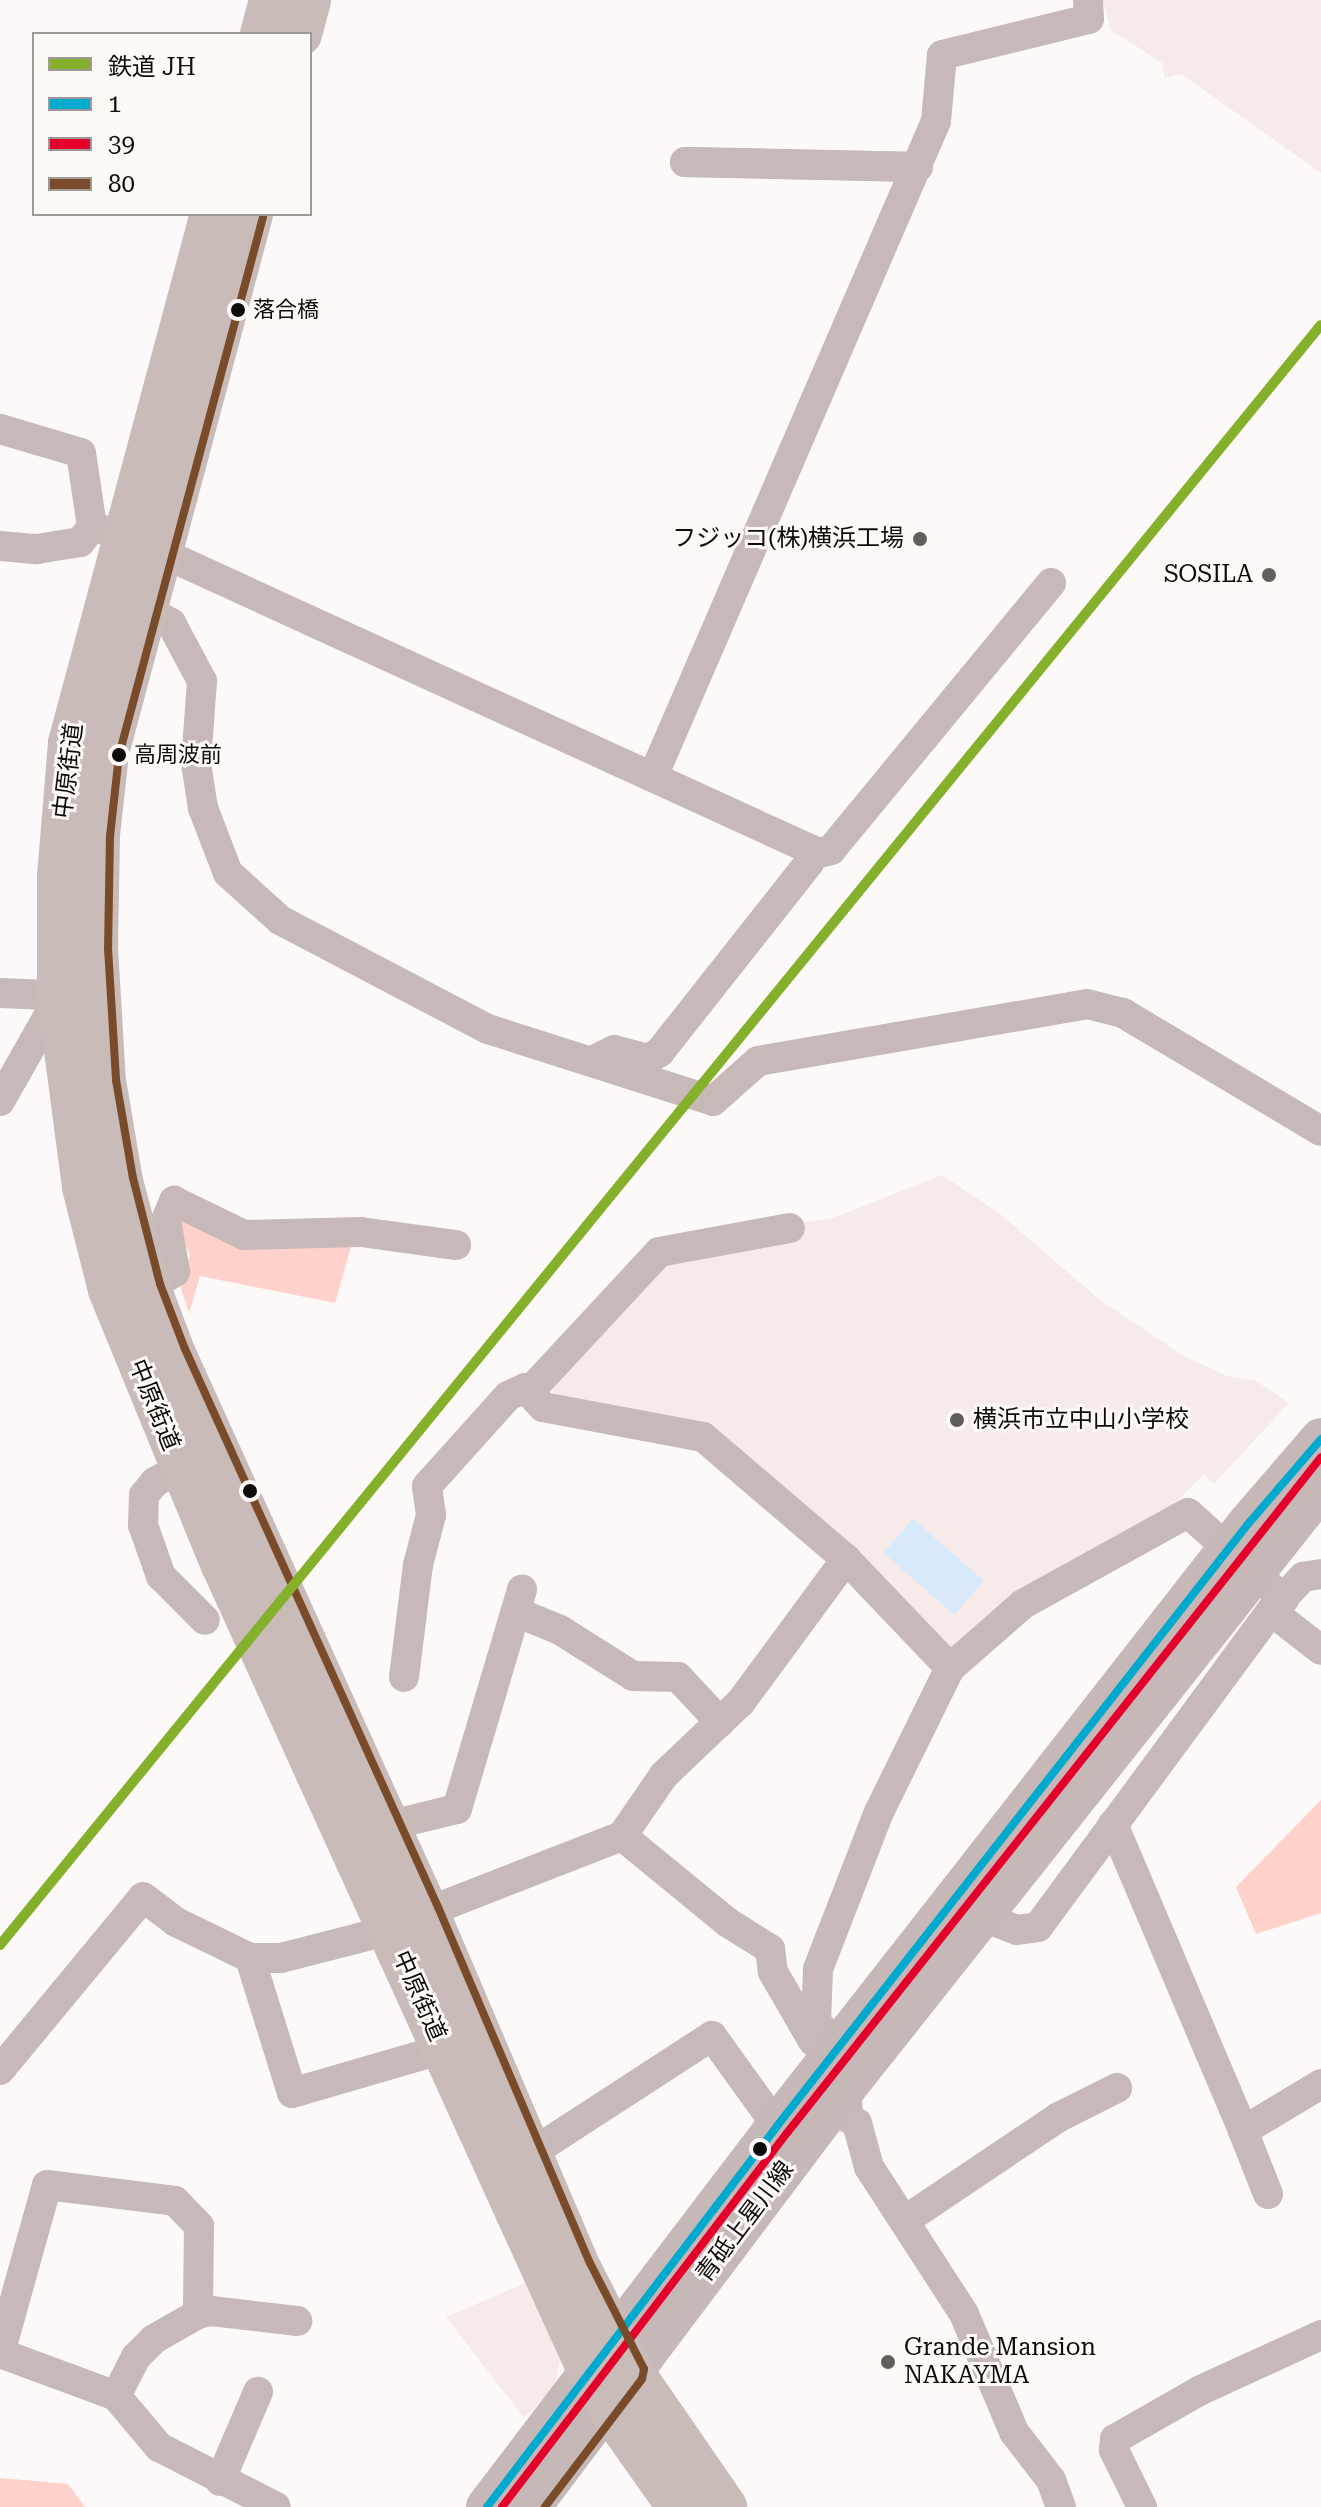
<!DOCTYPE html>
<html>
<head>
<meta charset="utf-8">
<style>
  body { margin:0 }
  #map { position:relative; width:1321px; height:2507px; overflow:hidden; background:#fdf9f8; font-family:"Roboto Serif","Noto Sans JP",serif }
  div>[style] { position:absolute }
  .built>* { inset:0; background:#f7ebe9 }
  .green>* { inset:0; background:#fed2ca }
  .water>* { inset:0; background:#d7e9fa; transform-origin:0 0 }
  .minor>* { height:30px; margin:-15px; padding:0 15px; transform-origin:15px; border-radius:15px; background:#c7b9b7 }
  .secondary>* { height:42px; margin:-21px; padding:0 21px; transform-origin:21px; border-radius:21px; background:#c6b8b6 }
  .primary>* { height:44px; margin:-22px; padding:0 22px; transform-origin:22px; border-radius:22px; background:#c8bbb8 }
  .bus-1>* { height:8px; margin:-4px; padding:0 4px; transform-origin:4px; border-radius:4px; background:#00a9ce }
  .bus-2>* { height:8px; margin:-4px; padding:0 4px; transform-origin:4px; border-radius:4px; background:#e4002b }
  .bus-3>* { height:8px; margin:-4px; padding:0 4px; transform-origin:4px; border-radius:4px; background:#7a4b2a }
  .rail-1>* { height:10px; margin:-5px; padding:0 5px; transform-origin:5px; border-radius:5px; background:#85b02c }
  .dots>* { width:22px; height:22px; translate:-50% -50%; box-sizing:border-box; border:4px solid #fef8f7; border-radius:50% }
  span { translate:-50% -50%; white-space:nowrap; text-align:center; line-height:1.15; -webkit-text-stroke:6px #fef8f7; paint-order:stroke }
  .bus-label { font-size:22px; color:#0e0b0b }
  .left { translate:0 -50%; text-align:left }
  .poi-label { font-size:24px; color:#0e0b0b }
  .right { translate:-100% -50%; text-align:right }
  .street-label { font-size:24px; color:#0e0b0b }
  .legend { position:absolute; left:32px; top:32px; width:280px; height:184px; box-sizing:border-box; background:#fef8f7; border:2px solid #9e9999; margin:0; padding:10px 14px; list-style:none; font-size:24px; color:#0e0b0b }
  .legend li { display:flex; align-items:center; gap:16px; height:40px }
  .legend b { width:40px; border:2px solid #9e9999 }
</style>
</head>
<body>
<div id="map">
  <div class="built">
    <div style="clip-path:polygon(1103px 0,1321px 0,1321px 173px,1181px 74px,1165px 78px,1162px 63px,1111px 30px)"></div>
    <div style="clip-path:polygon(942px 1175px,999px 1213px,1100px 1300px,1184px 1356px,1227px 1376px,1255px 1380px,1289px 1403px,1214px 1484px,1204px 1474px,1154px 1524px,948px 1656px,708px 1437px,554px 1398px,551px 1380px,690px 1240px,833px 1218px)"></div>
    <div style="clip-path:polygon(530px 2281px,562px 2351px,554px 2388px,524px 2418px,446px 2317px)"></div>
  </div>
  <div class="green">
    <div style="clip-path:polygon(180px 1211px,352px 1243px,335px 1303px,200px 1276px,189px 1313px,180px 1285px,190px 1255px,175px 1225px)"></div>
    <div style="clip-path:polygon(1321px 1800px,1321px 1913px,1256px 1934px,1236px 1887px)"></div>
    <div style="clip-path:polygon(0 2478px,68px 2484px,85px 2507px,0 2507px)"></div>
  </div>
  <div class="water">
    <div style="left:913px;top:1519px;width:94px;height:45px;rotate:41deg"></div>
  </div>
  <div class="minor">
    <div style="left:685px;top:162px;width:57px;rotate:1deg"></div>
    <div style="left:742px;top:163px;width:176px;rotate:1.3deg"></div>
    <div style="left:918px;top:167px;width:233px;rotate:-178.8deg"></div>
    <div style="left:0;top:429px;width:84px;rotate:16.5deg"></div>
    <div style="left:81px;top:453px;width:75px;rotate:81.5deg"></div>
    <div style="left:0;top:546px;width:37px;rotate:5deg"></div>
    <div style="left:37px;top:549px;width:44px;rotate:-9.2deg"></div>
    <div style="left:80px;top:542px;width:19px;rotate:-51deg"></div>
    <div style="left:92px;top:527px;width:32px;rotate:14deg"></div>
    <div style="left:123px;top:535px;width:758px;rotate:24.57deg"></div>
    <div style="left:812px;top:850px;width:13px;rotate:103deg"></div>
    <div style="left:809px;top:863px;width:241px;rotate:128.3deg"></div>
    <div style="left:660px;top:1052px;width:14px;rotate:150deg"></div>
    <div style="left:648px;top:1059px;width:35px;rotate:-165deg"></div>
    <div style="left:614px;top:1050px;width:18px;rotate:153deg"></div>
    <div style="left:143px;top:608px;width:32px;rotate:28deg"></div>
    <div style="left:171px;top:623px;width:66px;rotate:61.9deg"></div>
    <div style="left:202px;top:681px;width:82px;rotate:94.2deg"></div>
    <div style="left:196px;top:763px;width:46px;rotate:81.2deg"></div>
    <div style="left:203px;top:808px;width:70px;rotate:69deg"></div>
    <div style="left:228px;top:873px;width:70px;rotate:42.1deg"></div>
    <div style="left:280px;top:920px;width:235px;rotate:27.7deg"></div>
    <div style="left:488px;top:1029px;width:236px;rotate:17.7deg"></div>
    <div style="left:713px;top:1101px;width:60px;rotate:-41.6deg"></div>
    <div style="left:758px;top:1061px;width:334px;rotate:-9.8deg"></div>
    <div style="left:1087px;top:1004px;width:37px;rotate:14deg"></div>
    <div style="left:1123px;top:1013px;width:230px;rotate:30.8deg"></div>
    <div style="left:654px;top:774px;width:711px;rotate:-66.64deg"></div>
    <div style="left:936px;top:121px;width:66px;rotate:-84.8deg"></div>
    <div style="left:942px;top:55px;width:151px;rotate:-13.8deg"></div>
    <div style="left:1089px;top:19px;width:19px;rotate:-93deg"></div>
    <div style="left:811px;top:855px;width:21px;rotate:-14deg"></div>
    <div style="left:831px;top:850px;width:346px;rotate:-50.5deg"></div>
    <div style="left:0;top:993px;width:74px;rotate:2.3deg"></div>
    <div style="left:0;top:1101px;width:120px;rotate:-60.4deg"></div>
    <div style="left:149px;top:1288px;width:31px;rotate:-32deg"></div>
    <div style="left:175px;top:1272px;width:53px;rotate:-99.8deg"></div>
    <div style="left:166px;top:1220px;width:21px;rotate:-67deg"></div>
    <div style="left:174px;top:1201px;width:78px;rotate:25.9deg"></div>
    <div style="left:244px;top:1235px;width:117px;rotate:-1.5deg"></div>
    <div style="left:361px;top:1232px;width:96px;rotate:7.8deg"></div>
    <div style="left:180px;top:1468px;width:29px;rotate:151deg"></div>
    <div style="left:155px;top:1482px;width:17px;rotate:130deg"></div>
    <div style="left:144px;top:1495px;width:30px;rotate:92deg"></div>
    <div style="left:143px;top:1525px;width:54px;rotate:70.6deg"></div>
    <div style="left:161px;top:1576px;width:62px;rotate:45deg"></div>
    <div style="left:846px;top:1559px;width:151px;rotate:46.3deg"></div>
    <div style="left:1271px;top:1611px;width:63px;rotate:38deg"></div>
    <div style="left:516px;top:1612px;width:48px;rotate:22.2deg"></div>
    <div style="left:560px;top:1630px;width:86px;rotate:32.2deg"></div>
    <div style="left:633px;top:1676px;width:45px;rotate:1.3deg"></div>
    <div style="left:678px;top:1677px;width:62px;rotate:47deg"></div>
    <div style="left:404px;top:1677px;width:113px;rotate:-82.9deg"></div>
    <div style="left:418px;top:1565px;width:52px;rotate:-75.4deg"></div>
    <div style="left:431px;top:1515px;width:29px;rotate:-98deg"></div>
    <div style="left:427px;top:1486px;width:121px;rotate:-48deg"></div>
    <div style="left:508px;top:1396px;width:19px;rotate:-25deg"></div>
    <div style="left:525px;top:1388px;width:6px;rotate:45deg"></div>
    <div style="left:1113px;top:1824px;width:333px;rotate:67deg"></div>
    <div style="left:387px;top:1826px;width:72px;rotate:-13.7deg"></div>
    <div style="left:457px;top:1809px;width:229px;rotate:-73.5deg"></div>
    <div style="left:622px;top:1836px;width:136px;rotate:39.3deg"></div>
    <div style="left:727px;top:1922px;width:51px;rotate:32.1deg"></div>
    <div style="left:770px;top:1949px;width:23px;rotate:83deg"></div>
    <div style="left:773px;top:1972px;width:80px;rotate:59.9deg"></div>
    <div style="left:427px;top:1912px;width:209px;rotate:-21.3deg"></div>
    <div style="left:622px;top:1836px;width:74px;rotate:-55.5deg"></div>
    <div style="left:664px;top:1775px;width:105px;rotate:-43.5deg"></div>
    <div style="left:740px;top:1703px;width:179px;rotate:-53.6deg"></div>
    <div style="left:846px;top:1559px;width:188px;rotate:-139.5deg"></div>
    <div style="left:703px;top:1437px;width:163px;rotate:-169.4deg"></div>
    <div style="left:543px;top:1407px;width:21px;rotate:-133deg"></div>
    <div style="left:529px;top:1392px;width:191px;rotate:-47.1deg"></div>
    <div style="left:659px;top:1252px;width:133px;rotate:-10.4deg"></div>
    <div style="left:983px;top:1917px;width:36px;rotate:21deg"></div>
    <div style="left:1017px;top:1930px;width:21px;rotate:-8deg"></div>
    <div style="left:1038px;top:1927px;width:393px;rotate:-53.6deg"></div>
    <div style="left:1271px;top:1611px;width:47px;rotate:-46.7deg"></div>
    <div style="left:1303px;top:1577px;width:18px;rotate:-9deg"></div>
    <div style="left:250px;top:1958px;width:141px;rotate:72.7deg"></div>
    <div style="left:292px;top:2093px;width:157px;rotate:-16.2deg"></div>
    <div style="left:841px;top:2049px;width:37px;rotate:-133deg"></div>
    <div style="left:816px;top:2022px;width:53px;rotate:-87.8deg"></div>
    <div style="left:818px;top:1969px;width:168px;rotate:-68.8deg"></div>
    <div style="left:879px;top:1812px;width:161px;rotate:-63.8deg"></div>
    <div style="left:950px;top:1668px;width:97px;rotate:-41.2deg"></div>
    <div style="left:1023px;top:1604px;width:188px;rotate:-28.9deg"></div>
    <div style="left:1188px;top:1513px;width:129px;rotate:41.9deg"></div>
    <div style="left:0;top:2070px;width:224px;rotate:-50.4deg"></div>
    <div style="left:143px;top:1897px;width:41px;rotate:37.1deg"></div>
    <div style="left:176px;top:1922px;width:82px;rotate:25.9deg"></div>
    <div style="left:250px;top:1958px;width:31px"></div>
    <div style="left:281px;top:1958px;width:113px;rotate:-14.4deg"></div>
    <div style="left:846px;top:2087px;width:31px;rotate:86deg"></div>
    <div style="left:848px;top:2118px;width:10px;rotate:29deg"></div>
    <div style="left:857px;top:2123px;width:46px;rotate:74.7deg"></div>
    <div style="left:869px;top:2167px;width:175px;rotate:57.1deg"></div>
    <div style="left:964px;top:2314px;width:128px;rotate:67deg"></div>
    <div style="left:1014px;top:2432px;width:61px;rotate:52.4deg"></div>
    <div style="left:1051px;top:2480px;width:29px;rotate:70deg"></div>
    <div style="left:530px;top:2154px;width:217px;rotate:-33deg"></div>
    <div style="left:712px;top:2036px;width:111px;rotate:54.2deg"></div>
    <div style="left:1268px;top:2194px;width:68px;rotate:-111.6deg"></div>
    <div style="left:1243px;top:2131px;width:91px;rotate:-31.1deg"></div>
    <div style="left:907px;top:2219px;width:183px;rotate:-33.9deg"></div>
    <div style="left:1059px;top:2117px;width:65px;rotate:-26.6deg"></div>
    <div style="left:0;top:2353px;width:174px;rotate:-74.4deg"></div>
    <div style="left:47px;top:2185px;width:129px;rotate:7.1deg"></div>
    <div style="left:175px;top:2201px;width:35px;rotate:46deg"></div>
    <div style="left:199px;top:2226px;width:88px;rotate:90.7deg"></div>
    <div style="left:0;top:2353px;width:124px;rotate:20.3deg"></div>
    <div style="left:116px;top:2396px;width:67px;rotate:49.9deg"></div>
    <div style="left:159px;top:2447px;width:131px;rotate:27.1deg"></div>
    <div style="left:116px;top:2396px;width:44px;rotate:-62.9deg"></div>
    <div style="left:136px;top:2357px;width:25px;rotate:-45deg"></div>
    <div style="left:154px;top:2339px;width:51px;rotate:-29.6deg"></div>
    <div style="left:198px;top:2314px;width:13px;rotate:-13deg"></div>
    <div style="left:211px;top:2311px;width:87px;rotate:6.6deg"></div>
    <div style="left:220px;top:2481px;width:97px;rotate:-66.9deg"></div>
    <div style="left:1142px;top:2507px;width:64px;rotate:-116.2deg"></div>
    <div style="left:1114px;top:2450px;width:11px;rotate:-85deg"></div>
    <div style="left:1115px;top:2439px;width:99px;rotate:-29.7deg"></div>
    <div style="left:1201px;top:2390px;width:132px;rotate:-24.6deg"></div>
  </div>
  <div class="secondary">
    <div style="left:487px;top:2507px;width:479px;rotate:-52.7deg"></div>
    <div style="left:777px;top:2126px;width:764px;rotate:-51.96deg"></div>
    <div style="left:1248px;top:1524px;width:112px;rotate:-49.3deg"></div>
    <div style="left:530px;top:2507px;width:526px;rotate:-53.04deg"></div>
    <div style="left:846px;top:2087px;width:764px;rotate:-51.59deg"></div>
  </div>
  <div class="primary">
    <div style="left:262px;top:34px;width:35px;rotate:-75deg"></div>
    <div style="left:300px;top:34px;width:35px;rotate:-75deg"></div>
    <div style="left:212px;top:214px;width:548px;rotate:105.03deg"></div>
    <div style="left:70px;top:743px;width:135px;rotate:94.7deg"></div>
    <div style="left:59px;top:878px;width:119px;rotate:90deg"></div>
    <div style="left:59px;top:997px;width:192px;rotate:82.5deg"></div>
    <div style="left:84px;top:1187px;width:106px;rotate:75.8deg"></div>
    <div style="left:110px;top:1290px;width:297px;rotate:67.7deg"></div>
    <div style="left:223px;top:1565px;width:887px;rotate:65.55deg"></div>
    <div style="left:590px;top:2372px;width:37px;rotate:63deg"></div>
    <div style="left:607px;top:2405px;width:125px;rotate:54.8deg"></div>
    <div style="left:251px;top:214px;width:558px;rotate:104.96deg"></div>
    <div style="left:107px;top:753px;width:82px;rotate:96.3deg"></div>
    <div style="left:98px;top:835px;width:113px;rotate:91deg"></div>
    <div style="left:96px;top:948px;width:133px;rotate:86.6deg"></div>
    <div style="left:104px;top:1081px;width:101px;rotate:80.4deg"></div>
    <div style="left:121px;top:1181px;width:111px;rotate:75.3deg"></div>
    <div style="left:149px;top:1288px;width:71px;rotate:69.3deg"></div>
    <div style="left:174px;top:1354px;width:613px;rotate:65.61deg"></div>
    <div style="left:427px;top:1912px;width:387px;rotate:66.9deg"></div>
    <div style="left:579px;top:2268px;width:117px;rotate:63deg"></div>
    <div style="left:632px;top:2372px;width:164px;rotate:55.4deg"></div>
  </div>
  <div class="bus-1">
    <div style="left:487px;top:2507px;width:479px;rotate:-52.7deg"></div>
    <div style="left:777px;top:2126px;width:764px;rotate:-51.96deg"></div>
    <div style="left:1248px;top:1524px;width:112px;rotate:-49.3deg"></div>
  </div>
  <div class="bus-2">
    <div style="left:502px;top:2507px;width:470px;rotate:-52.7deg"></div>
    <div style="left:787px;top:2133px;width:861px;rotate:-51.69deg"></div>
  </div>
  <div class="bus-3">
    <div style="left:263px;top:217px;width:557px;rotate:104.98deg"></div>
    <div style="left:119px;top:755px;width:81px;rotate:96.3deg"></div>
    <div style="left:110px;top:836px;width:112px;rotate:91deg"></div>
    <div style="left:108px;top:948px;width:132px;rotate:86.5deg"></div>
    <div style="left:116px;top:1080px;width:99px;rotate:80.2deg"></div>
    <div style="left:133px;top:1178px;width:109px;rotate:75.7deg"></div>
    <div style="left:160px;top:1284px;width:70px;rotate:69deg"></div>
    <div style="left:185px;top:1349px;width:613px;rotate:65.61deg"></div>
    <div style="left:438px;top:1907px;width:387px;rotate:66.9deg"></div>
    <div style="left:590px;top:2263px;width:119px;rotate:63deg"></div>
    <div style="left:644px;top:2369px;width:10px;rotate:101deg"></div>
    <div style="left:642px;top:2379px;width:161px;rotate:127.2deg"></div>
  </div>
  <div class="rail-1">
    <div style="left:0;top:1945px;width:2090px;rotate:-50.81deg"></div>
  </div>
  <div class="dots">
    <div style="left:238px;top:310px;background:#0e0b0b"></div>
    <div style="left:920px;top:539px;background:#625e5e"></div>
    <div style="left:1269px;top:575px;background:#625e5e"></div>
    <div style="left:119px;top:755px;background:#0e0b0b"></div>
    <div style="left:957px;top:1420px;background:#625e5e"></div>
    <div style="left:250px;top:1491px;background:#0e0b0b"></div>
    <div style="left:760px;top:2149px;background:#0e0b0b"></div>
    <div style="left:888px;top:2362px;background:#625e5e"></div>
  </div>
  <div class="bus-label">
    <span class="left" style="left:253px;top:310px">落合橋</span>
    <span class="left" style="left:134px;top:755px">高周波前</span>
  </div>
  <div class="poi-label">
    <span class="right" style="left:904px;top:539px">フジッコ(株)横浜工場</span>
    <span class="right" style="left:1253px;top:575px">SOSILA</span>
    <span class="left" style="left:973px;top:1420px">横浜市立中山小学校</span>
    <span class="left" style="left:904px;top:2362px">Grande Mansion<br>NAKAYMA</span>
  </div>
  <div class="street-label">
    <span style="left:69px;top:771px;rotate:-83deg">中原街道</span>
    <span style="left:154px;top:1405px;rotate:68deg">中原街道</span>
    <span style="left:419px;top:1996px;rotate:66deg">中原街道</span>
    <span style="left:745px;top:2222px;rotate:-53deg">青砥上星川線</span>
  </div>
  <ul class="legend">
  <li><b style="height:10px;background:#85b02c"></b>鉄道 JH</li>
  <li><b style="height:10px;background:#00a9ce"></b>1</li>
  <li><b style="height:10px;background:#e4002b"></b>39</li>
  <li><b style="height:10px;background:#7a4b2a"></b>80</li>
  </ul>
</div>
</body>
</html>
